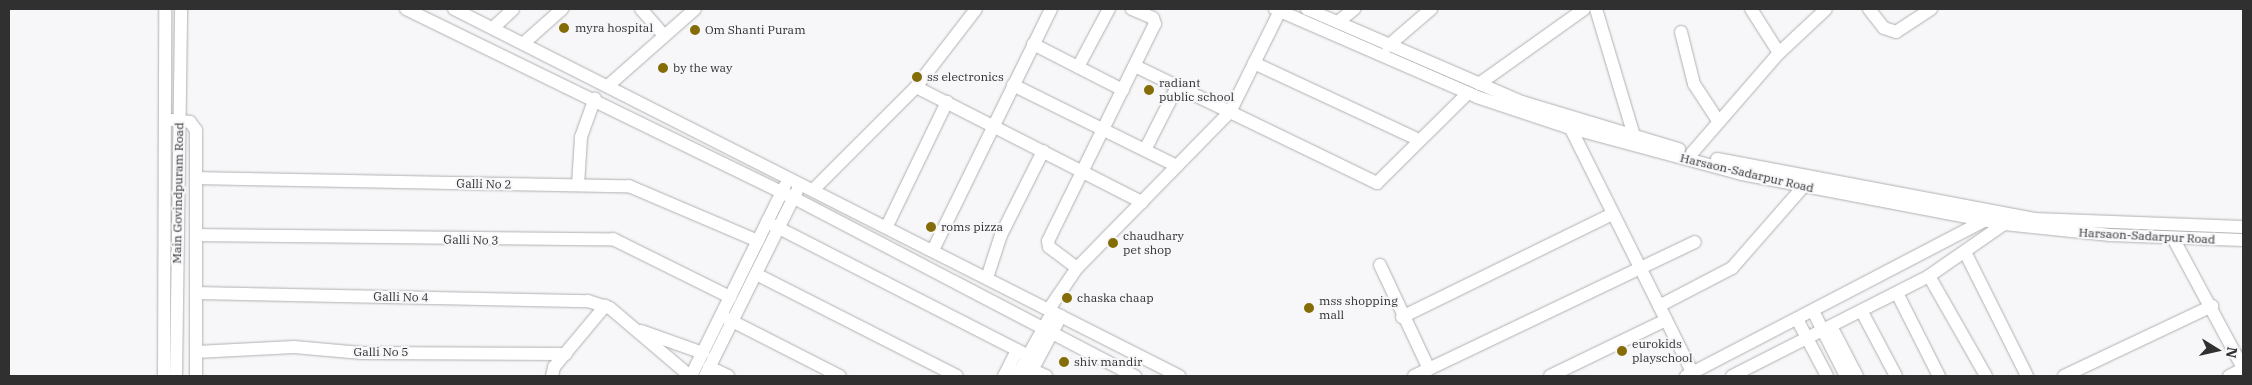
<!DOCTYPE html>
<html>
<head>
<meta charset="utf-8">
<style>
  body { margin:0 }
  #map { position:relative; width:2252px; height:385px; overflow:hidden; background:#f7f7f9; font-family:"IBM Plex Serif",serif }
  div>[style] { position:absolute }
  .roads { filter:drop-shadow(0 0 1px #b0b0b2) drop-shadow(0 0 1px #b0b0b2) }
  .minor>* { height:12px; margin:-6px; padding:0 6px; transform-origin:6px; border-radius:6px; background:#fff }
  .dots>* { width:14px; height:14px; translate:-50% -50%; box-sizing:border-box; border:2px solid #f7f7f9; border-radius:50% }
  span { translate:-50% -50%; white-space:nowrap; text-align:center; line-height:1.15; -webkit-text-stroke:4px #f7f7f9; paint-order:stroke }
  .poi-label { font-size:12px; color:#303031 }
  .left { translate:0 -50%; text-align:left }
  .street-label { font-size:12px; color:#303031 }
  .frame { position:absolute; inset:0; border:10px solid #303031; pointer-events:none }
  .north { position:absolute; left:2192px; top:325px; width:50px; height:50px; -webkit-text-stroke:4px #f7f7f9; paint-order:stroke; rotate:100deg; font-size:14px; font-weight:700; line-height:20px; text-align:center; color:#303031 }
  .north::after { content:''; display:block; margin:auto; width:18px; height:22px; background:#303031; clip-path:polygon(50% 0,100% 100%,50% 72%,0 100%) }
</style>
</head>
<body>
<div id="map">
  <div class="roads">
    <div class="minor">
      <div style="left:406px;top:9px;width:432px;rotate:26deg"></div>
      <div style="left:794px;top:198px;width:385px;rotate:27.6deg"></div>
      <div style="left:454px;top:9px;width:813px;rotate:26.85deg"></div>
      <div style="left:641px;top:9px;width:35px;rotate:49deg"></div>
      <div style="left:1275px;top:9px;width:220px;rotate:23.5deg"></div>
      <div style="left:1477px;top:97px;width:95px;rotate:18.4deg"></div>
      <div style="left:1567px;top:127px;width:181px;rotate:15deg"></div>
      <div style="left:1742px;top:174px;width:267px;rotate:10.8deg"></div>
      <div style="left:2004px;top:224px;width:107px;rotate:5.9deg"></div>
      <div style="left:2110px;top:235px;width:133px;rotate:2.2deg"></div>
      <div style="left:1307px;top:9px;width:234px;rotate:23.4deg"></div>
      <div style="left:1522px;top:102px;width:164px;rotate:16.7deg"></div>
      <div style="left:1596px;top:9px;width:133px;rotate:73.3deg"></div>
      <div style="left:1751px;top:9px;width:52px;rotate:57.5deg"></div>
      <div style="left:1869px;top:9px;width:24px;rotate:52deg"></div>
      <div style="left:1884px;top:28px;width:13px;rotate:18deg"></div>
      <div style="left:1896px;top:32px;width:42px;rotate:-33.3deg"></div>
      <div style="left:1338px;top:22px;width:21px;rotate:-39deg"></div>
      <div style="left:494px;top:27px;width:26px;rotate:-43deg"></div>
      <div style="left:1681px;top:32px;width:54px;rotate:76deg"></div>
      <div style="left:1694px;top:84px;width:45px;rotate:56.7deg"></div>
      <div style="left:525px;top:42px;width:50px;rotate:-41.7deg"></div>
      <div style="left:1033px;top:44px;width:101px;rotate:27.1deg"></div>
      <div style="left:1388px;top:46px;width:57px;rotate:-40.7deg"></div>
      <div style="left:1254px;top:63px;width:182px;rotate:25deg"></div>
      <div style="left:1135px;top:66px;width:269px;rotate:25.8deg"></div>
      <div style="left:1377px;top:183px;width:128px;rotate:-44.7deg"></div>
      <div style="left:1078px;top:67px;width:66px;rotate:-61.9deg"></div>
      <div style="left:610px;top:84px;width:113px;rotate:-41.4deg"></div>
      <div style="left:1479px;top:84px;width:129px;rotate:-35.5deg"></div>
      <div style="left:1013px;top:85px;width:183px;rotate:26.3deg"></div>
      <div style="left:916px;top:87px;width:254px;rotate:27deg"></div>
      <div style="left:172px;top:120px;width:18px;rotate:6deg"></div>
      <div style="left:190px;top:122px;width:10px;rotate:53deg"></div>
      <div style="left:196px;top:130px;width:246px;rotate:90deg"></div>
      <div style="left:1568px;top:123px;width:283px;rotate:63.5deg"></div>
      <div style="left:1145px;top:150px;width:71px;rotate:-63.1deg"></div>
      <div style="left:1692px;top:153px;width:133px;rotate:-49deg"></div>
      <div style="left:1779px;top:53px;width:64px;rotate:-43.1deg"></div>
      <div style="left:1717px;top:159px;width:323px;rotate:10.7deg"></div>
      <div style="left:2034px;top:219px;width:209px;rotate:2.2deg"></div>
      <div style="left:198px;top:178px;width:431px;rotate:1.1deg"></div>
      <div style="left:629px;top:186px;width:140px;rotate:23.1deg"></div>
      <div style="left:578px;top:185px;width:48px;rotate:-86.4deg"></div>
      <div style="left:581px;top:137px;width:41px;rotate:-70.3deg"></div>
      <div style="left:814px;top:189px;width:144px;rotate:-45deg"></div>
      <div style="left:916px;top:87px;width:98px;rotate:-52.4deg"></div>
      <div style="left:767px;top:222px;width:303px;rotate:27.1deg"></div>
      <div style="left:887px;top:226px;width:138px;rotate:-64.2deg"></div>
      <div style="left:197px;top:235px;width:416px;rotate:0.6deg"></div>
      <div style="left:613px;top:239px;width:131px;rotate:26.4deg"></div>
      <div style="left:2173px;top:238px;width:148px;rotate:61.7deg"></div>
      <div style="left:933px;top:250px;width:268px;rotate:-63.9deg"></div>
      <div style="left:1966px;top:254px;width:136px;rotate:63.4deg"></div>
      <div style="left:1380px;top:265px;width:115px;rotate:64.8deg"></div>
      <div style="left:1077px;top:268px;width:35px;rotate:-143deg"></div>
      <div style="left:1049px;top:247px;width:6px;rotate:-99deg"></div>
      <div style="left:1048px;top:241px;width:242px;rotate:-63.8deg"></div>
      <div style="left:1155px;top:24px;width:6px;rotate:-108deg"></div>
      <div style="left:1153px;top:18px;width:23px;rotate:-157deg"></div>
      <div style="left:756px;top:274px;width:225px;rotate:26.9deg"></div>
      <div style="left:1929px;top:276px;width:115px;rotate:60.3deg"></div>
      <div style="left:987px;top:278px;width:45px;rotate:-72deg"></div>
      <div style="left:1001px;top:235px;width:94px;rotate:-63.4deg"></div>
      <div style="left:196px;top:293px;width:392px;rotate:1.2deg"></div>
      <div style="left:588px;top:301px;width:23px;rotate:18deg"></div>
      <div style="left:610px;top:308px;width:105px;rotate:40.4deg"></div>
      <div style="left:1897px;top:293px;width:93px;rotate:63.2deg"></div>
      <div style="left:1659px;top:306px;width:82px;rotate:-27.5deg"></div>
      <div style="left:1732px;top:268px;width:108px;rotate:-48.8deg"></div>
      <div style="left:1049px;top:309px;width:50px;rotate:-55.7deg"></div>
      <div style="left:1077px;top:268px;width:219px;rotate:-45.6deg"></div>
      <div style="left:1230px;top:112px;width:113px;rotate:-63.7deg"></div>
      <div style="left:1862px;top:312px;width:72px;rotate:62deg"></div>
      <div style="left:1814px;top:313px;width:71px;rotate:63.1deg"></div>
      <div style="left:724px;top:317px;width:130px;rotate:27deg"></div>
      <div style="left:1402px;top:317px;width:234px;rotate:-26.1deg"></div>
      <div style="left:1798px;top:321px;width:62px;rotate:62.2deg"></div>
      <div style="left:1832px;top:328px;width:54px;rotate:62.5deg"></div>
      <div style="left:641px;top:331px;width:66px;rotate:19.5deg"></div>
      <div style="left:196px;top:352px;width:98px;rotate:-2.9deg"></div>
      <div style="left:294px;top:347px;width:68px;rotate:5deg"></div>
      <div style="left:362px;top:353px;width:204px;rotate:0.3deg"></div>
      <div style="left:709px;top:367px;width:21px;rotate:25deg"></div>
      <div style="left:1025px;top:367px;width:23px;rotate:23deg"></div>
      <div style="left:164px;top:376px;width:367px;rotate:-89.8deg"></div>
      <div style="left:176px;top:376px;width:367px;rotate:-89.2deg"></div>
      <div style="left:552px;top:376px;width:9px;rotate:-77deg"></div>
      <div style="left:554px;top:367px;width:80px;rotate:-50.1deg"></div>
      <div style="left:691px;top:376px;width:212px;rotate:-63.7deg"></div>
      <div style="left:705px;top:376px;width:207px;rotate:-63.6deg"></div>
      <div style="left:1004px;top:376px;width:29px;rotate:-63deg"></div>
      <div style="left:1017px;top:376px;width:74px;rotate:-61deg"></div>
      <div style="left:1029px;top:376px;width:68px;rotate:-61.9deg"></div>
      <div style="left:1414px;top:376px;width:311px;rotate:-25.5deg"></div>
      <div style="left:1550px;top:376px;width:129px;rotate:-25.8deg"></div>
      <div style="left:1686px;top:376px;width:338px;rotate:-27.5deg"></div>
      <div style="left:1732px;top:376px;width:221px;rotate:-26.9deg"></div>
      <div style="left:1929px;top:276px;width:96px;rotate:-34.8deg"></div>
      <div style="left:2064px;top:376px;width:164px;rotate:-25.3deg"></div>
      <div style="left:2229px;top:376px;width:16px;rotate:-27deg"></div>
    </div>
  </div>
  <div class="dots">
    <div style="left:564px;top:28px;background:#846c07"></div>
    <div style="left:695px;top:30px;background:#846c07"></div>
    <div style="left:663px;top:68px;background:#846c07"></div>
    <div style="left:917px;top:77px;background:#846c07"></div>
    <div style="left:1149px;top:90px;background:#846c07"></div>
    <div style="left:931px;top:227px;background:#846c07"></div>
    <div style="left:1113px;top:243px;background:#846c07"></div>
    <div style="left:1067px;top:298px;background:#846c07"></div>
    <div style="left:1309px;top:308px;background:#846c07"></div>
    <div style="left:1622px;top:351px;background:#846c07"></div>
    <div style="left:1064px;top:362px;background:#846c07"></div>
  </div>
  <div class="poi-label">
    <span class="left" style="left:575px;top:28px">myra hospital</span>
    <span class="left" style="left:705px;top:30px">Om Shanti Puram</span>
    <span class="left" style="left:673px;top:68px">by the way</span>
    <span class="left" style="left:927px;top:77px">ss electronics</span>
    <span class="left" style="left:1159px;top:90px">radiant<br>public school</span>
    <span class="left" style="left:941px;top:227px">roms pizza</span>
    <span class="left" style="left:1123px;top:243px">chaudhary<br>pet shop</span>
    <span class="left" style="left:1077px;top:298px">chaska chaap</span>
    <span class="left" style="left:1319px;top:308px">mss shopping<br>mall</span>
    <span class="left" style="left:1632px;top:351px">eurokids<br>playschool</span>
    <span class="left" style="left:1074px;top:362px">shiv mandir</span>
  </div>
  <div class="street-label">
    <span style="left:1747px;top:173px;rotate:13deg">Harsaon-Sadarpur Road</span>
    <span style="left:484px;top:184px;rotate:1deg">Galli No 2</span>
    <span style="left:178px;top:193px;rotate:-89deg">Main Govindpuram Road</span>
    <span style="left:2147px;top:236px;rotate:3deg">Harsaon-Sadarpur Road</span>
    <span style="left:471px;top:240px;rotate:1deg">Galli No 3</span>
    <span style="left:401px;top:297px;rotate:1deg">Galli No 4</span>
    <span style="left:381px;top:352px">Galli No 5</span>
  </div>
  <div class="frame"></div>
  <div class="north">N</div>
</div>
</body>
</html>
